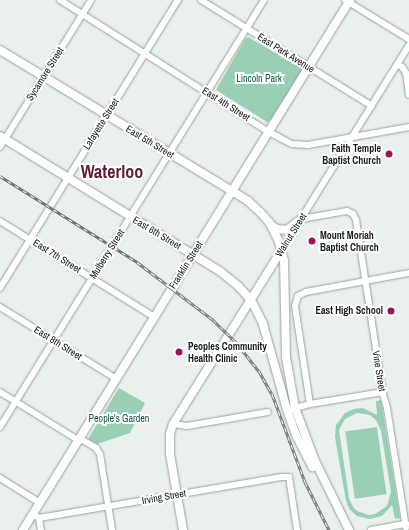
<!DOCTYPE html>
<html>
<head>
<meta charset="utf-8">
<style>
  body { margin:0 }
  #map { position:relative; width:409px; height:530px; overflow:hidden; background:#eaf0ed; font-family:"Archivo Narrow",sans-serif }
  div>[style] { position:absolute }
  .green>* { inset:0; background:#99cfb4; transform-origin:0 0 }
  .roads { filter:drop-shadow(0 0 1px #9ba09d) drop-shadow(0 0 1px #9ba09d) }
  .minor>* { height:6px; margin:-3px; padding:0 3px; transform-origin:3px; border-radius:3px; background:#fff }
  .major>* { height:8px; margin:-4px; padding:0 4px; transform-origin:4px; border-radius:4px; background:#fff }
  .rail>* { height:3px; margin-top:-1.5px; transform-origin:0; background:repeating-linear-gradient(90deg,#fff 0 4.5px,#727574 0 9px); box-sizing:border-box; border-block:1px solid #727574 }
  .dots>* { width:11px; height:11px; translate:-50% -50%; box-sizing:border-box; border:2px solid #fff; border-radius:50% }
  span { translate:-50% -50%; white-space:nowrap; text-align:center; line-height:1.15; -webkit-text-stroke:4px #fff; paint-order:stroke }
  .street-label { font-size:10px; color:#1a1c1b }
  .park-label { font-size:10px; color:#13583d }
  .poi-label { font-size:10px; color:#1a1c1b; font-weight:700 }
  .right { translate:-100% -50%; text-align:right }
  .left { translate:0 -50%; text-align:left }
  .town-label { font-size:18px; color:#601d37; font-weight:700 }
</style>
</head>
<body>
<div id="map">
  <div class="green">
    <div style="clip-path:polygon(248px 37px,303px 69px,272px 119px,267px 122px,216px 90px,245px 39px)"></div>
    <div style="clip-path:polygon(119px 388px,145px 403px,130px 433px,97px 444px,88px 439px)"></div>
    <div style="clip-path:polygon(evenodd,381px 400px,400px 518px,395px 519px,392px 505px,382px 516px,370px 519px,357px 516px,350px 510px,346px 501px,335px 437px,336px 425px,345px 413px,354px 409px,363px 408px,377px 415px,376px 401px,381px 400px,357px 413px,370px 415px,376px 420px,381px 431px,391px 492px,387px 506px,375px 514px,368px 515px,357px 511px,353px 507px,349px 498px,339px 430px,345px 419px,357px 413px)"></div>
    <div style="left:377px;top:427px;width:68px;height:32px;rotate:82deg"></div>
  </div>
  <div class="roads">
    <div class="minor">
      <div style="left:60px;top:0;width:247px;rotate:32.3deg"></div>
      <div style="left:269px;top:132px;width:26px;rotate:28deg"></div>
      <div style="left:292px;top:144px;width:16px;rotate:4deg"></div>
      <div style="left:308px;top:145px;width:103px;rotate:-10.1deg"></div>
      <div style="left:201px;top:0;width:201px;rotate:31.8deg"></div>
      <div style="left:345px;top:0;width:75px;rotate:31.4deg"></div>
      <div style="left:397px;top:64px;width:6px;rotate:31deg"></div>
      <div style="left:402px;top:67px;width:7px;rotate:56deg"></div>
      <div style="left:406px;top:73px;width:22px;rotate:82deg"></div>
      <div style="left:0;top:147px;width:173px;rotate:-58.2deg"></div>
      <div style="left:301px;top:219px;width:47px;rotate:-9.9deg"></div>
      <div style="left:347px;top:211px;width:7px;rotate:27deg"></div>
      <div style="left:353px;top:214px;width:7px;rotate:63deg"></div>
      <div style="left:356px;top:220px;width:176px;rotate:81.2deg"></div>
      <div style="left:383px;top:394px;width:15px;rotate:74deg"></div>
      <div style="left:387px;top:408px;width:121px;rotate:81deg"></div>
      <div style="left:0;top:221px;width:181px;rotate:31.9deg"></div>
      <div style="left:281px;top:251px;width:243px;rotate:-58.1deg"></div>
      <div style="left:0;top:288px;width:339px;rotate:-58.3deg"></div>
      <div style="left:0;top:307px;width:135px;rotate:31.7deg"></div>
      <div style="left:0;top:392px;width:92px;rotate:31.6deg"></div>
      <div style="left:310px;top:404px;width:99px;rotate:-98.7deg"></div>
      <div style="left:295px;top:306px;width:10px;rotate:-73deg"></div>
      <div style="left:298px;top:296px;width:9px;rotate:-27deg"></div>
      <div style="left:306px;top:292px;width:105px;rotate:-10.5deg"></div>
      <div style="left:292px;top:409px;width:19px;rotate:-16deg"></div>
      <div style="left:310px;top:404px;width:74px;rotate:-9.3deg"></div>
      <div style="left:173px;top:424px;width:14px;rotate:8deg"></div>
      <div style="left:187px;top:426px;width:82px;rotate:-9.8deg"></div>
      <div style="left:0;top:427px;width:502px;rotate:-58.27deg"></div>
      <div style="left:79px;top:438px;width:20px;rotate:30deg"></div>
      <div style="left:96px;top:448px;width:7px;rotate:56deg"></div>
      <div style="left:100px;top:454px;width:77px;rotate:81deg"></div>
      <div style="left:0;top:478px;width:47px;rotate:32deg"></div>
      <div style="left:36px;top:516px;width:4px;rotate:34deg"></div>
      <div style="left:39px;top:518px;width:12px;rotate:81deg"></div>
      <div style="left:39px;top:518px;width:246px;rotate:-9.6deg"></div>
      <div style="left:282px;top:477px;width:7px"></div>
      <div style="left:289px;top:477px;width:54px;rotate:81.4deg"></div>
      <div style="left:371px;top:530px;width:36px;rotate:-10deg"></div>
    </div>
    <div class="major">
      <div style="left:0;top:50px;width:290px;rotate:31.3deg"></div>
      <div style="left:248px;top:201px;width:16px;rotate:43deg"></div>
      <div style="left:260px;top:212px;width:13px;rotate:48deg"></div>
      <div style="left:269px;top:222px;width:22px;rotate:63deg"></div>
      <div style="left:279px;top:242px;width:20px;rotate:75deg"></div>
      <div style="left:284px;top:261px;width:96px;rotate:88.8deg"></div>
      <div style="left:286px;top:357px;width:52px;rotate:80deg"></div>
      <div style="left:295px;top:408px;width:57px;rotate:69.3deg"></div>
      <div style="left:315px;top:461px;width:77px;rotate:63.8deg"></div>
      <div style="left:0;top:136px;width:259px;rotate:31.6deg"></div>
      <div style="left:221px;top:272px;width:22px;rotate:39deg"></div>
      <div style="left:238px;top:286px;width:19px;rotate:47deg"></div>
      <div style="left:251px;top:300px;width:27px;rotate:63deg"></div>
      <div style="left:263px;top:324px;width:89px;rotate:74.4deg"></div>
      <div style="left:287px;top:410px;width:29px;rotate:70deg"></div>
      <div style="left:297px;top:437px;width:34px;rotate:63deg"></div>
      <div style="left:271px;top:225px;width:7px;rotate:34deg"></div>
      <div style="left:277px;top:229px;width:10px;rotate:6deg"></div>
      <div style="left:287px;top:230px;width:18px;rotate:-38deg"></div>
      <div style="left:23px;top:530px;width:623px;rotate:-58.33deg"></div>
      <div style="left:183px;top:530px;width:77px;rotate:-99.7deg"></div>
      <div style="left:170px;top:454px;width:20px;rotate:-90deg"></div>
      <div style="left:170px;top:434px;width:10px;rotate:-73deg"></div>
      <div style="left:173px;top:424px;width:204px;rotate:-58deg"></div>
    </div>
  </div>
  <div class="rail">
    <div style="left:0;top:176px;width:162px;rotate:32.1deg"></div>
    <div style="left:137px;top:262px;width:96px;rotate:37.3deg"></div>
    <div style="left:213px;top:320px;width:32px;rotate:44deg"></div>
    <div style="left:236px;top:342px;width:37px;rotate:52deg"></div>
    <div style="left:259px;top:371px;width:26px;rotate:61deg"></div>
    <div style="left:272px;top:394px;width:94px;rotate:69.4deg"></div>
    <div style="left:305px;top:482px;width:54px;rotate:63.4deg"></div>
  </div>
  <div class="dots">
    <div style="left:389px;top:154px;background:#a21155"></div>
    <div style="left:312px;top:241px;background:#a21155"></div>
    <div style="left:391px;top:311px;background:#a21155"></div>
    <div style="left:179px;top:352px;background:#a21155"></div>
  </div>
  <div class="street-label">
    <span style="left:286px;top:53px;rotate:32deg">East Park Avenue</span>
    <span style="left:45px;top:74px;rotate:-58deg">Sycamore Street</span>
    <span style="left:226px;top:104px;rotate:32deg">East 4th Street</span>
    <span style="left:101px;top:124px;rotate:-58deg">Lafayette Street</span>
    <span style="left:150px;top:142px;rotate:31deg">East 5th Street</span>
    <span style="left:157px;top:233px;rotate:31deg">East 6th Street</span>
    <span style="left:291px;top:235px;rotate:-58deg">Walnut Street</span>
    <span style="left:107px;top:254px;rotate:-58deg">Mulberry Street</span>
    <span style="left:57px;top:256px;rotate:32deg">East 7th Street</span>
    <span style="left:186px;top:265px;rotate:-58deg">Franklin Street</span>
    <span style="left:58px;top:343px;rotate:32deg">East 8th Street</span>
    <span style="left:379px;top:371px;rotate:81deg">Vine Street</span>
    <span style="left:164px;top:497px;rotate:-10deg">Irving Street</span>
  </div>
  <div class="park-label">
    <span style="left:259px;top:79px">Lincoln Park</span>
    <span style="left:119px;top:419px">People's Garden</span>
  </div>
  <div class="poi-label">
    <span class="right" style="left:381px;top:154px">Faith Temple<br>Baptist Church</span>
    <span class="left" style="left:320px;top:241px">Mount Moriah<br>Baptist Church</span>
    <span class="right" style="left:383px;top:311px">East High School</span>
    <span class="left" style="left:188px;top:352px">Peoples Community<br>Health Clinic</span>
  </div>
  <div class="town-label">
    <span style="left:112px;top:172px">Waterloo</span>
  </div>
</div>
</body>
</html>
